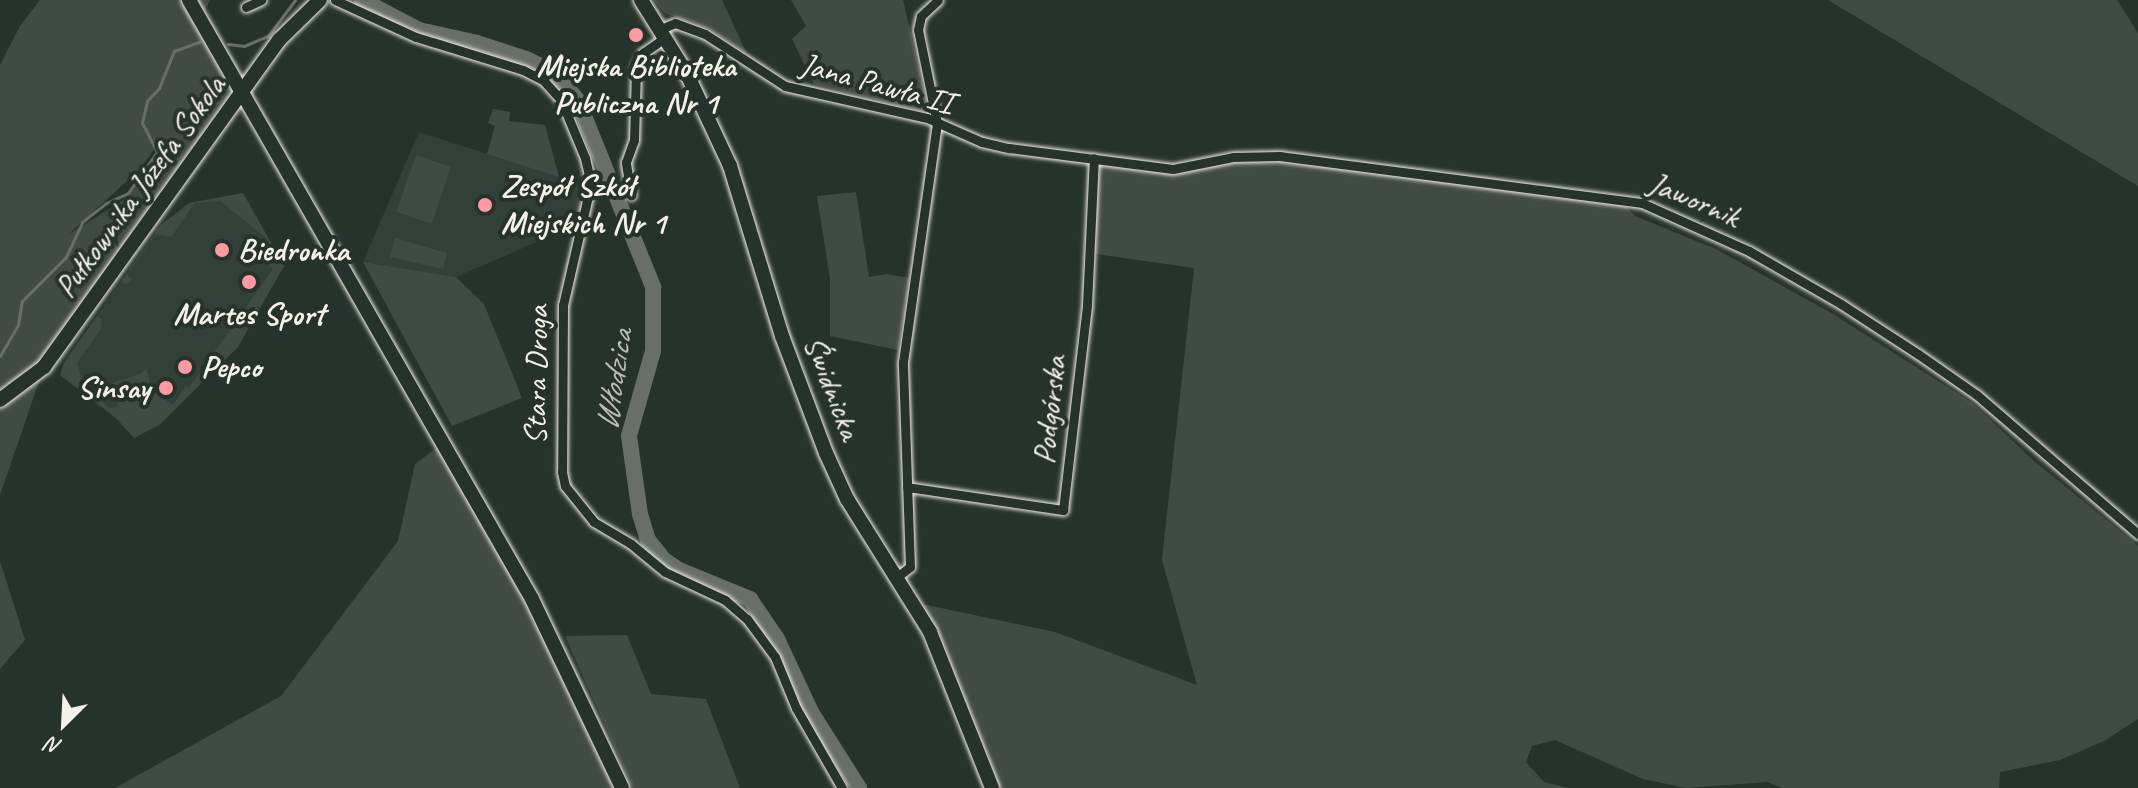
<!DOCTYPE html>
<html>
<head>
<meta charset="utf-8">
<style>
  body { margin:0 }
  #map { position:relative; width:2138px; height:788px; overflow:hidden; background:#26332d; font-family:Caveat,sans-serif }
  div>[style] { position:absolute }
  .built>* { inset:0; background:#333f39 }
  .green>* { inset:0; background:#414b45; transform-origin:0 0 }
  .stream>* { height:3px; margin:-1.5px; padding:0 1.5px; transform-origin:1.5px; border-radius:1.5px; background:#676f68 }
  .river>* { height:16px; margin:-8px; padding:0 8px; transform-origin:8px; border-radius:8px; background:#676f68 }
  .roads { filter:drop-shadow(0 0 2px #f4f1e8) drop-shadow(0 0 2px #f4f1e8) }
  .street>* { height:9px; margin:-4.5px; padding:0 4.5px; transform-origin:4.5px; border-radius:4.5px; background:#26332d }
  .secondary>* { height:14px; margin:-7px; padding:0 7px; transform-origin:7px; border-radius:7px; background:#26332d }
  .dots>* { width:22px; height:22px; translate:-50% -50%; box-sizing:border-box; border:4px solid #26332d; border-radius:50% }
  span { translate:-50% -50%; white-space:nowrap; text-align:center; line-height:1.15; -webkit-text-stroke:8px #26332d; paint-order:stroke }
  .poi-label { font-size:32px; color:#f4f1e8; font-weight:700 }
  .left { translate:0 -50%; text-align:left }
  .right { translate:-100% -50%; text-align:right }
  .street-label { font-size:32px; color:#f4f1e8 }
  .water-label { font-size:34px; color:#bcbdb5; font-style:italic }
  .north { position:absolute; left:24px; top:684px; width:80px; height:80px; -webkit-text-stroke:6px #26332d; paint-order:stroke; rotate:204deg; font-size:22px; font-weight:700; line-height:32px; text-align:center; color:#f4f1e8 }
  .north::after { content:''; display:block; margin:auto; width:28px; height:36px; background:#f4f1e8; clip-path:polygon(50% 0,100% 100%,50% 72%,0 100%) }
</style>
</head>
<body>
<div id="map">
  <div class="built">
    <div style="clip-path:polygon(419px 132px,585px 185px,578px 224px,456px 277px,363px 262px)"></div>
    <div style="clip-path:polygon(243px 193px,284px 266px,238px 347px,159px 425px,134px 438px,116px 418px,60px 375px,64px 363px,161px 225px,189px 203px)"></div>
  </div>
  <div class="green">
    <div style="clip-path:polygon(evenodd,40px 0,210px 0,200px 20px,242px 93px,44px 367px,0 495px,0 65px,20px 26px,40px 0,155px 148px,156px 152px,122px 201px,69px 234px,139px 170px,155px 148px)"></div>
    <div style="clip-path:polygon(654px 0,722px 0,747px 54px,708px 28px,664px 13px)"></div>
    <div style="clip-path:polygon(791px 0,903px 0,929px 113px,814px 84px,792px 39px,806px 26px)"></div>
    <div style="clip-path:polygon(1828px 0,2117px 0,2138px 33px,2138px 186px)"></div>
    <div style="clip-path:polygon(493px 109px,510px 112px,509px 121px,545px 125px,559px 177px,487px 154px,495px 126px,488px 123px)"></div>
    <div style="left:416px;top:155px;width:37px;height:60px;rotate:19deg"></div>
    <div style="clip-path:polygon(1252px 155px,1617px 197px,1635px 216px,1718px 250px,1833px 314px,1971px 402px,2033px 460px,2138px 546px,2138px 719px,2104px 741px,2060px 760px,2000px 772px,1999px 788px,1783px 788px,1767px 782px,1686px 788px,1643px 779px,1555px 740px,1532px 746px,1526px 762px,1544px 782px,1568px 788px,997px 788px,980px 737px,922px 604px,1055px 632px,1197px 685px,1162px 560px,1194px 268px,1089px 253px,1094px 158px,1173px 169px)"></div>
    <div style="clip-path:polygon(856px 192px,869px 277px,887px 274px,909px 278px,898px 350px,830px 336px,830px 279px,817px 196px)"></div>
    <div style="clip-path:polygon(243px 193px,284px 266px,238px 347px,159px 425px,134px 438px,116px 418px,60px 375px,64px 363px,97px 316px,102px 319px,101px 329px,77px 363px,85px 388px,110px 408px,118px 406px,112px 383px,142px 373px,146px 368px,153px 392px,173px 405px,186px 386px,189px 388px,273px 269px,257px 254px,267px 239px,220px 201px,195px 203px,171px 237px,155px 234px,127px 275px,132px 279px,126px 284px,121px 282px,161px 225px,189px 203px)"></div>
    <div style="clip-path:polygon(395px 238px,447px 253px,443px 269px,390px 257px)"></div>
    <div style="clip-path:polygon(363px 262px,456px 277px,484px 304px,522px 398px,452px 426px)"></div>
    <div style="clip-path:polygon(443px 443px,532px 599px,615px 788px,115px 788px,281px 696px,398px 541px,415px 464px)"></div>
    <div style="clip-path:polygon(0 561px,25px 640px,0 669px)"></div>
    <div style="clip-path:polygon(627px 635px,651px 694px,706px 699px,740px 788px,633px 788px,565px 636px)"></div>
  </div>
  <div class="stream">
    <div style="left:228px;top:44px;width:16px;rotate:7deg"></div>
    <div style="left:244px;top:46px;width:26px;rotate:-23deg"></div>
    <div style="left:268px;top:36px;width:45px;rotate:-53.1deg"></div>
    <div style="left:0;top:356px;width:36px;rotate:-60deg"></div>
    <div style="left:18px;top:325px;width:24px;rotate:-81deg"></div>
    <div style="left:22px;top:301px;width:62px;rotate:-45deg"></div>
    <div style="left:66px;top:257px;width:38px;rotate:-65deg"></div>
    <div style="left:82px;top:222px;width:31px;rotate:-38deg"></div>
    <div style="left:106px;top:203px;width:24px;rotate:-24deg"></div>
    <div style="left:128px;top:193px;width:50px;rotate:-54.7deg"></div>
    <div style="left:157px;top:152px;width:33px;rotate:-117deg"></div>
    <div style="left:142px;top:123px;width:23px;rotate:-77deg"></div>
    <div style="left:147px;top:101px;width:18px;rotate:-47deg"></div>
    <div style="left:159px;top:88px;width:40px;rotate:-68deg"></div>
    <div style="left:174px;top:51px;width:27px;rotate:-20deg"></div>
  </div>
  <div class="river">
    <div style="left:362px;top:0;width:64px;rotate:27.8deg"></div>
    <div style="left:419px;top:30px;width:59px;rotate:12.6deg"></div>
    <div style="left:477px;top:43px;width:52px;rotate:18.1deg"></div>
    <div style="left:526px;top:59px;width:31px;rotate:25deg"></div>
    <div style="left:554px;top:72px;width:38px;rotate:50deg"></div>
    <div style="left:578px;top:101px;width:201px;rotate:68deg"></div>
    <div style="left:653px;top:287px;width:64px;rotate:90deg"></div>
    <div style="left:653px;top:351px;width:88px;rotate:105.8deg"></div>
    <div style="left:629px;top:436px;width:79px;rotate:82deg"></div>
    <div style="left:640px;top:514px;width:27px;rotate:73deg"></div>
    <div style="left:648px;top:540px;width:26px;rotate:51deg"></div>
    <div style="left:664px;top:560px;width:18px;rotate:34deg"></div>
    <div style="left:679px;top:570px;width:77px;rotate:22.2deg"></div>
    <div style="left:750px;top:599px;width:48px;rotate:56deg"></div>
    <div style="left:777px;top:639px;width:81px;rotate:65deg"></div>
    <div style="left:811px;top:712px;width:90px;rotate:57.7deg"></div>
  </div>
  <div class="roads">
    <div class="street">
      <div style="left:335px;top:0;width:89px;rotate:24.6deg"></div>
      <div style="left:416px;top:37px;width:112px;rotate:17.1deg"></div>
      <div style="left:523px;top:70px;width:22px;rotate:27deg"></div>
      <div style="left:543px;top:80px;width:27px;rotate:48deg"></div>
      <div style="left:561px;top:100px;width:63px;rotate:67.5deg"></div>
      <div style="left:585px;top:158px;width:26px;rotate:77deg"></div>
      <div style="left:591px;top:183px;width:125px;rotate:102.9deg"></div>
      <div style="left:563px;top:305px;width:167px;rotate:90.3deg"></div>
      <div style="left:562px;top:472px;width:14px;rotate:78deg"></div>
      <div style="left:565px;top:486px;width:46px;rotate:51.1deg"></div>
      <div style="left:594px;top:522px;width:43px;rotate:30.7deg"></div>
      <div style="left:631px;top:544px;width:44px;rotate:39.5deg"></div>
      <div style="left:665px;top:572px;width:66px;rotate:25deg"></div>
      <div style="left:725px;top:600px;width:29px;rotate:41deg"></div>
      <div style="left:747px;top:619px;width:47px;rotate:53.6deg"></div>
      <div style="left:775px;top:657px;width:55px;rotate:67.6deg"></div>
      <div style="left:796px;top:708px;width:92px;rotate:60.1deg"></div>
      <div style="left:246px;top:7px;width:17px;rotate:-25deg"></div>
      <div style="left:661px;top:29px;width:15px;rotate:-23deg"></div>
      <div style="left:675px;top:23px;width:32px;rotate:20deg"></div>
      <div style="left:705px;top:34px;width:95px;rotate:33deg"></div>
      <div style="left:785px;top:86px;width:146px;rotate:12.7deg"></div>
      <div style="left:927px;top:118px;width:60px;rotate:23.6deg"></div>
      <div style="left:982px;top:142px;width:28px;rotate:13deg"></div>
      <div style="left:1009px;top:148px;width:165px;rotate:7.3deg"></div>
      <div style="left:1173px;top:169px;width:61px;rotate:-11.3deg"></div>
      <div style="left:1233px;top:157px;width:47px;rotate:-1.2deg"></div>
      <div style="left:1280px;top:156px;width:365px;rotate:7.4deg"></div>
      <div style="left:1642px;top:203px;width:117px;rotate:24.2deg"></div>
      <div style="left:1749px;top:251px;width:106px;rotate:29.9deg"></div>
      <div style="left:1841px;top:304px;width:92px;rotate:33deg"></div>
      <div style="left:1918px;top:354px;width:72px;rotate:34.8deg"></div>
      <div style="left:1977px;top:395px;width:213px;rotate:40.8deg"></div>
      <div style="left:631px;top:195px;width:33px;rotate:-99deg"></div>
      <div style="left:626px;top:162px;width:23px;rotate:-70deg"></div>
      <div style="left:634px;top:140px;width:72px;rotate:-88.4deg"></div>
      <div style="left:636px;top:68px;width:17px;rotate:-65deg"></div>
      <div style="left:643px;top:53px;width:28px;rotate:-35deg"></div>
      <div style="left:907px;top:487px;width:158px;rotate:8.4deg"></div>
      <div style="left:1063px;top:510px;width:206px;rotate:-83.3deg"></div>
      <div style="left:1087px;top:305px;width:147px;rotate:-87.3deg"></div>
      <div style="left:897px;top:577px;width:16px;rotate:-38deg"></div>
      <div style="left:910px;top:567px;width:205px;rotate:-92deg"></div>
      <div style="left:903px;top:362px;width:241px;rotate:-81.9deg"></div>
      <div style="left:937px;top:123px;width:95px;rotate:-101.5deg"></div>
      <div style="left:918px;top:30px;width:14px;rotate:-78deg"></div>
      <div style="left:921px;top:16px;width:23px;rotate:-43deg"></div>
    </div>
    <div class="secondary">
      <div style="left:189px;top:0;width:690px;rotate:60.2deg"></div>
      <div style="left:532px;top:599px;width:209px;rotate:64.5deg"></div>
      <div style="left:641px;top:0;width:87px;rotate:58.1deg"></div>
      <div style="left:687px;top:74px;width:102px;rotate:64.9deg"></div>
      <div style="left:730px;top:166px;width:178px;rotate:73deg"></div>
      <div style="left:782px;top:336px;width:125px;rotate:69.4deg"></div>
      <div style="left:826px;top:453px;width:51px;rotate:65.5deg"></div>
      <div style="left:847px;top:499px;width:157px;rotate:58deg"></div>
      <div style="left:930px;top:632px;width:168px;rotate:68.3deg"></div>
      <div style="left:0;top:400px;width:55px;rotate:-36.9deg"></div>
      <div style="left:44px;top:367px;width:403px;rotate:-54.3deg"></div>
      <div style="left:279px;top:40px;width:57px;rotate:-44.3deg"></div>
    </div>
  </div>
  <div class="dots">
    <div style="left:636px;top:35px;background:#ff9aa2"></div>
    <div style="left:485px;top:205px;background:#ff9aa2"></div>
    <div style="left:222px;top:250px;background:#ff9aa2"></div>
    <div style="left:249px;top:282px;background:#ff9aa2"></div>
    <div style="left:185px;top:367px;background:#ff9aa2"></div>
    <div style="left:166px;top:388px;background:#ff9aa2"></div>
  </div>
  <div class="poi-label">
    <span style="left:636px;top:85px">Miejska Biblioteka<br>Publiczna Nr 1</span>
    <span class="left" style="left:501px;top:205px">Zespół Szkół<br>Miejskich Nr 1</span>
    <span class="left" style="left:238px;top:250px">Biedronka</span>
    <span style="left:249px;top:314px">Martes Sport</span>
    <span class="left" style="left:201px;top:367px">Pepco</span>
    <span class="right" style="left:150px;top:388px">Sinsay</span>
  </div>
  <div class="street-label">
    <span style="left:877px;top:84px;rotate:15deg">Jana Pawła II</span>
    <span style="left:140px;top:187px;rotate:-54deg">Pułkownika Józefa Sokola</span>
    <span style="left:1694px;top:200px;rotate:23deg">Jawornik</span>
    <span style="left:537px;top:375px;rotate:-89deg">Stara Droga</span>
    <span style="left:832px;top:388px;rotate:69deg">Świdnicka</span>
    <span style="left:1050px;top:410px;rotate:-84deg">Podgórska</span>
  </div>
  <div class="water-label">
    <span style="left:613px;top:380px;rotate:-81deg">Włodzica</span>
  </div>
  <div class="north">N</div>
</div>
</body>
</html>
